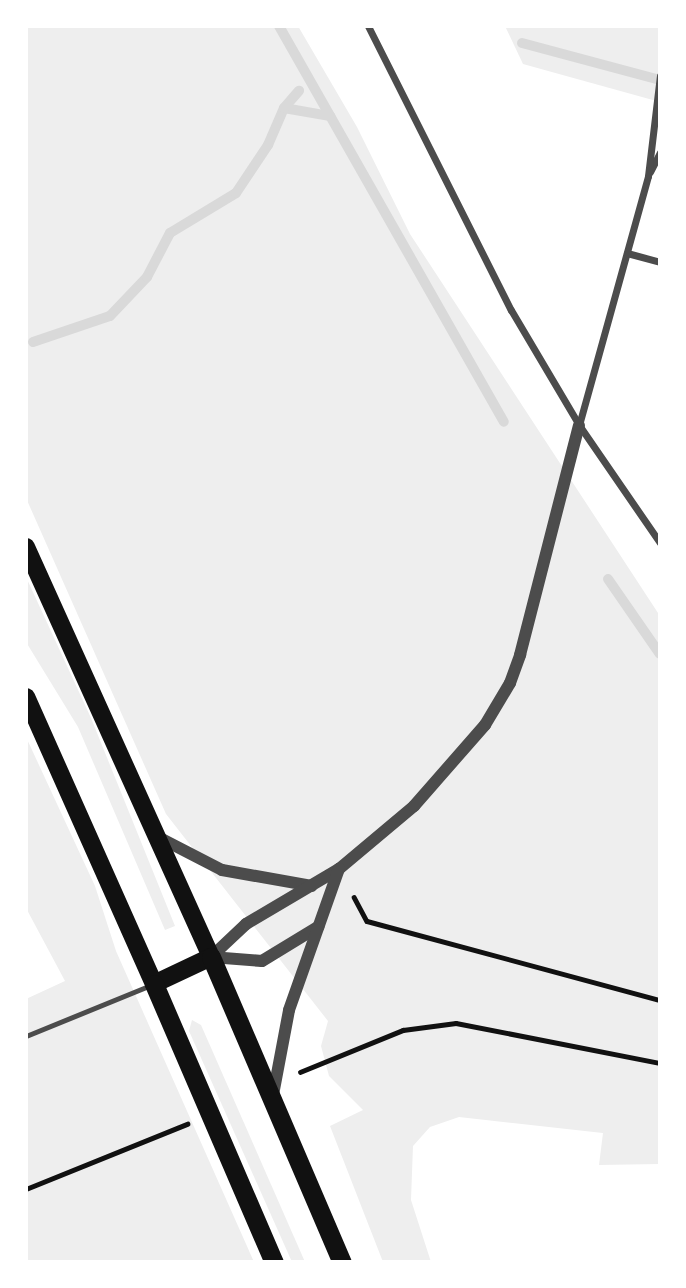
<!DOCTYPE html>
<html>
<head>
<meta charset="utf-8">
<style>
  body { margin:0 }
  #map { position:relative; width:686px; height:1288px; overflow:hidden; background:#fff; font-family:"Archivo Narrow",sans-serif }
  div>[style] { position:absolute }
  .green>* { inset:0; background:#eee }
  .stream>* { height:10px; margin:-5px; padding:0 5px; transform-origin:5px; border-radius:5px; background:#d9d9d9 }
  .path>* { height:4.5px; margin:-2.25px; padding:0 2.25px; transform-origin:2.25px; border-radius:2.25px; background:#111 }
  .service>* { height:5px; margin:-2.5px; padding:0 2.5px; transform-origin:2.5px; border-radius:2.5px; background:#4c4c4c }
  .minor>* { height:7px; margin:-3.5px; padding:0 3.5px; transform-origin:3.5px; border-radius:3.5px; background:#4c4c4c }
  .tertiary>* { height:12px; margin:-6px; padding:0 6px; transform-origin:6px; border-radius:6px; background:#4c4c4c }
  .primary>* { height:18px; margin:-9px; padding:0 9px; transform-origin:9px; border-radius:9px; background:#111 }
  .trunk>* { height:19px; margin:-9.5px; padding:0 9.5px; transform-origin:9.5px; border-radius:9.5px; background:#111 }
  span { translate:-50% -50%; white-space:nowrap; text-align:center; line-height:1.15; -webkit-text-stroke:5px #fff; paint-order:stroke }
  .frame { position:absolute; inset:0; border:28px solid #fff; pointer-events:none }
</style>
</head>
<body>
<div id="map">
  <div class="green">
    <div style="clip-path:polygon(26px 26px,298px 26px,357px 127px,410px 234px,660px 616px,660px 1164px,599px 1165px,603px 1133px,459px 1117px,430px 1127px,413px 1146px,411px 1200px,431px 1262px,383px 1262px,330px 1126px,363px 1110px,329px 1076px,321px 1046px,328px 1021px,166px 814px,26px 498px)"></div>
    <div style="clip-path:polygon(505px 26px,660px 26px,660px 102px,523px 64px)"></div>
    <div style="clip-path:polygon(26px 577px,91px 718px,175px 926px,165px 930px,78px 727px,26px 642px)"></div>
    <div style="clip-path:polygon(26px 737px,95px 886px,116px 951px,254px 1262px,26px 1262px,26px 999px,65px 981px,26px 908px)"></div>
    <div style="clip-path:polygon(192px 1020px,201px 1025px,305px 1262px,292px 1262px,189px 1031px)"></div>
  </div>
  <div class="stream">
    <div style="left:279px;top:26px;width:455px;rotate:60.4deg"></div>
    <div style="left:522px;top:43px;width:143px;rotate:15deg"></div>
    <div style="left:284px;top:108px;width:47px;rotate:9.9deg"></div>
    <div style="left:33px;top:342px;width:81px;rotate:-18.7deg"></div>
    <div style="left:110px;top:316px;width:54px;rotate:-46.5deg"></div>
    <div style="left:147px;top:277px;width:50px;rotate:-62.4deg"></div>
    <div style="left:170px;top:233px;width:77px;rotate:-31.2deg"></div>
    <div style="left:236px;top:193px;width:58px;rotate:-56.3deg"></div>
    <div style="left:268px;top:145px;width:40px;rotate:-66.6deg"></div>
    <div style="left:284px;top:108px;width:23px;rotate:-49deg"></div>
    <div style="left:608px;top:579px;width:91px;rotate:55.3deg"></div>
  </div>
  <div class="path">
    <div style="left:354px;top:897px;width:27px;rotate:62deg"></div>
    <div style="left:367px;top:921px;width:303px;rotate:15.1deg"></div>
    <div style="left:300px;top:1072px;width:111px;rotate:-22.2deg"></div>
    <div style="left:403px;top:1030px;width:53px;rotate:-7.5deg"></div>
    <div style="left:456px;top:1023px;width:208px;rotate:11.1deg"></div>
    <div style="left:26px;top:1189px;width:174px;rotate:-22deg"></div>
  </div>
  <div class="service">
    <div style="left:26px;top:1036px;width:135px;rotate:-22.2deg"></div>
  </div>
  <div class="minor">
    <div style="left:368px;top:26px;width:318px;rotate:63.3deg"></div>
    <div style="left:511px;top:310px;width:134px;rotate:59.4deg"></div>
    <div style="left:579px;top:425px;width:143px;rotate:55.5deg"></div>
    <div style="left:650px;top:172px;width:22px;rotate:-63deg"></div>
    <div style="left:627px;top:253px;width:34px;rotate:15deg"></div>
    <div style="left:579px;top:425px;width:258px;rotate:-74.5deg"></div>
    <div style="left:648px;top:176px;width:101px;rotate:-83.2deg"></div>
  </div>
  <div class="tertiary">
    <div style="left:158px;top:837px;width:72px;rotate:27.3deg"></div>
    <div style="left:222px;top:870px;width:91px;rotate:10.1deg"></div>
    <div style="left:211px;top:957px;width:48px;rotate:-43.3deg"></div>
    <div style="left:246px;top:924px;width:108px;rotate:-30.6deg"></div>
    <div style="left:339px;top:869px;width:98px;rotate:-40deg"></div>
    <div style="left:414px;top:806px;width:108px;rotate:-48.8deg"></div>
    <div style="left:485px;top:725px;width:49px;rotate:-59.2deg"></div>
    <div style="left:510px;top:683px;width:30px;rotate:-70deg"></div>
    <div style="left:520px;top:655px;width:237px;rotate:-75.6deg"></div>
    <div style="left:211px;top:957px;width:51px;rotate:4.5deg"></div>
    <div style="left:262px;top:961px;width:66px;rotate:-31.3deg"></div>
    <div style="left:273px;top:1095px;width:86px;rotate:-79.3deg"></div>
    <div style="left:289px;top:1010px;width:150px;rotate:-70.5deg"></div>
  </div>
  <div class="primary">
    <div style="left:26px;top:547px;width:450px;rotate:65.7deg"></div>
    <div style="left:211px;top:957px;width:63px;rotate:154.7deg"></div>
    <div style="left:154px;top:984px;width:314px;rotate:-114deg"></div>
  </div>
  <div class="trunk">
    <div style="left:211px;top:957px;width:332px;rotate:66.8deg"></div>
    <div style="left:154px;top:984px;width:303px;rotate:66.7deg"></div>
  </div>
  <div class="frame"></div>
</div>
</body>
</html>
